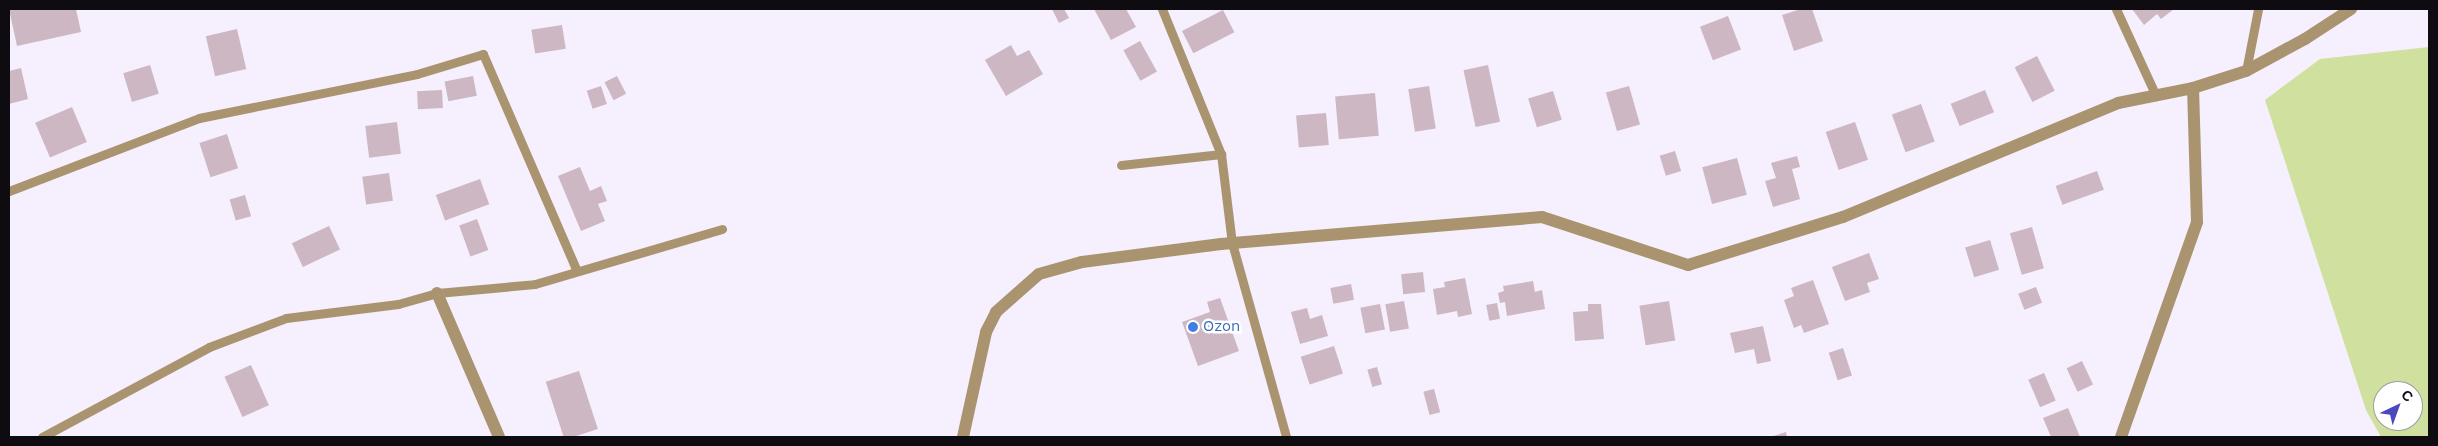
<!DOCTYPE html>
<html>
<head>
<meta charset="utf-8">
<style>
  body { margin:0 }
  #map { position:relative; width:2438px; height:446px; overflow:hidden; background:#f6effe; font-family:"Work Sans",sans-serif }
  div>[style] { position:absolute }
  .green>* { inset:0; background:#cfe09f }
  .building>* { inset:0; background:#ccb7c2; transform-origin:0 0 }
  .service>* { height:9px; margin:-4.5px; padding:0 4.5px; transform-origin:4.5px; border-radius:4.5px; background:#aa946f }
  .minor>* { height:12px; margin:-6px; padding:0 6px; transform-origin:6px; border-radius:6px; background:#aa946f }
  .tertiary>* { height:12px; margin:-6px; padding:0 6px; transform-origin:6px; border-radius:6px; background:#aa946f }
  .dots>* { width:14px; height:14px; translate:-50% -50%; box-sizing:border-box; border:2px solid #fff; border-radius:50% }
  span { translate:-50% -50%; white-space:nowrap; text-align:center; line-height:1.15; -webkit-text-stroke:5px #fff; paint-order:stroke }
  .shop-label { font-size:15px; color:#366cbe }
  .left { translate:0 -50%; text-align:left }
  .frame { position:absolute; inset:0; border:10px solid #0e0b11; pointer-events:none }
  .north { position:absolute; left:2373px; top:381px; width:50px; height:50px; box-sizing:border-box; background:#fff; border:1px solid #9f9da0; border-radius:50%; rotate:42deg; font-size:14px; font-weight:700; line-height:20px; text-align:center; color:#0e0b11 }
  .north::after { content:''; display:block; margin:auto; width:18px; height:22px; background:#4c49bf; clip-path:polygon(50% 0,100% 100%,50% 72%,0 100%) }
</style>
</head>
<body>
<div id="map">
  <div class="green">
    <div style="clip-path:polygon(evenodd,2429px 47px,2429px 437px,2381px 437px,2366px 410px,2265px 100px,2320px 59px,2429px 47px,2383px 391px,2413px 391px,2413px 421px,2383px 421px,2383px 391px)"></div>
  </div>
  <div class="building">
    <div style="clip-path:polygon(9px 9px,76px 9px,81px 32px,17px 46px)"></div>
    <div style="clip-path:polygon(1052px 9px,1064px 9px,1069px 18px,1059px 23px)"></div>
    <div style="clip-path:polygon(1094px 9px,1126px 9px,1136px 27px,1111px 40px)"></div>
    <div style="clip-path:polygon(1801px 9px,1812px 9px,1823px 41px,1794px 51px,1782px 15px)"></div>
    <div style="clip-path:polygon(2132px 9px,2174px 9px,2161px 19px,2157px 14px,2144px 25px)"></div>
    <div style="left:1223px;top:10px;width:25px;height:46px;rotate:63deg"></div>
    <div style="left:1728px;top:16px;width:36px;height:30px;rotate:69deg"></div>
    <div style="left:562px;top:25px;width:24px;height:31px;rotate:81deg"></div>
    <div style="left:237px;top:29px;width:41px;height:32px;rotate:77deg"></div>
    <div style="left:1140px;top:41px;width:35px;height:19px;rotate:61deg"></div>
    <div style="clip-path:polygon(1011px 45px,1017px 56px,1029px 50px,1043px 74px,1006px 96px,985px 60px)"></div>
    <div style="left:2037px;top:56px;width:39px;height:25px;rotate:63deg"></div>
    <div style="left:150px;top:65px;width:30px;height:28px;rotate:73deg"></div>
    <div style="left:1488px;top:65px;width:58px;height:25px;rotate:78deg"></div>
    <div style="clip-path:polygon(21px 68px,28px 99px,9px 104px,9px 71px)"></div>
    <div style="left:473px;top:76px;width:20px;height:29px;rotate:79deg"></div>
    <div style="left:617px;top:76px;width:20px;height:14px;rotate:63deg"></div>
    <div style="left:601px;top:86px;width:19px;height:15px;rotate:72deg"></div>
    <div style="left:1429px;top:86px;width:43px;height:21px;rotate:81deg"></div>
    <div style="left:1629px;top:86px;width:40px;height:24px;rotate:74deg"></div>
    <div style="left:442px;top:90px;width:18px;height:25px;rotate:87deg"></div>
    <div style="left:1985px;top:90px;width:24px;height:37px;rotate:68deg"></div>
    <div style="left:1553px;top:91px;width:30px;height:26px;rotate:73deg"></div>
    <div style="left:1375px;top:93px;width:43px;height:40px;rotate:85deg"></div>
    <div style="left:1921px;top:104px;width:40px;height:31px;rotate:70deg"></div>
    <div style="left:72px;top:107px;width:38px;height:40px;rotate:67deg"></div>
    <div style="left:1326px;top:113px;width:32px;height:30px;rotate:85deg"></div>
    <div style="left:397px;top:122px;width:32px;height:32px;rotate:83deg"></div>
    <div style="left:1855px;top:122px;width:40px;height:31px;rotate:71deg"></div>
    <div style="left:227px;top:134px;width:36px;height:29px;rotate:72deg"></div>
    <div style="left:1675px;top:151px;width:21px;height:16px;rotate:73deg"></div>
    <div style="clip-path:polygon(1797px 156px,1800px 167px,1792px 169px,1800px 199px,1773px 207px,1765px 181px,1776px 178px,1771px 163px)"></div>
    <div style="left:1737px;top:158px;width:38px;height:36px;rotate:75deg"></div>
    <div style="clip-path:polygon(580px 167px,590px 191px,601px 186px,607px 201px,598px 204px,605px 221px,581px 231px,558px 176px)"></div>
    <div style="left:2097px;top:171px;width:20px;height:44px;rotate:70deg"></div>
    <div style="left:389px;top:173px;width:28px;height:27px;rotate:82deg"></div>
    <div style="left:480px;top:179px;width:27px;height:47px;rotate:70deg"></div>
    <div style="left:245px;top:195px;width:22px;height:16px;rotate:74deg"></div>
    <div style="left:477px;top:219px;width:33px;height:19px;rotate:70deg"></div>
    <div style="left:329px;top:226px;width:26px;height:41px;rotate:65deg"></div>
    <div style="left:2032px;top:227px;width:43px;height:23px;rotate:74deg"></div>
    <div style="left:1990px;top:240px;width:31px;height:26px;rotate:73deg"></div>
    <div style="clip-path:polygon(1869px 253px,1879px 279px,1867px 283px,1870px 292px,1845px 301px,1832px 267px)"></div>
    <div style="left:1423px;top:272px;width:20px;height:22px;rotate:84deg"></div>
    <div style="clip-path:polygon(1465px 278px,1472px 314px,1458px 317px,1457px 311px,1437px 315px,1433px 289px,1445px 287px,1444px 282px)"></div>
    <div style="clip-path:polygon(1813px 280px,1829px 324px,1804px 333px,1801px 325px,1794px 328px,1784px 300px,1794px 296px,1791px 288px)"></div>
    <div style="clip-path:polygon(1533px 281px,1535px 292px,1542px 290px,1545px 309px,1507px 316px,1505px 302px,1500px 303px,1498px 293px,1504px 291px,1503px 286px)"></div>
    <div style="left:1351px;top:284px;width:16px;height:21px;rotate:79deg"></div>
    <div style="left:2036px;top:287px;width:17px;height:19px;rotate:69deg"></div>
    <div style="clip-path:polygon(1220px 298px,1239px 351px,1198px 366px,1182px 322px,1210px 312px,1207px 302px)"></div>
    <div style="left:1404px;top:301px;width:28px;height:19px;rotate:80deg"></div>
    <div style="left:1669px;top:301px;width:40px;height:30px;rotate:81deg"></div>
    <div style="left:1497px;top:303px;width:16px;height:11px;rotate:79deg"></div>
    <div style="left:1380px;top:304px;width:26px;height:20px;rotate:79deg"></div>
    <div style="clip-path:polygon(1588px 304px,1601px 304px,1604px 339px,1575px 341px,1573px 312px,1588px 311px)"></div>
    <div style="clip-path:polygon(1307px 308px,1310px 319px,1322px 315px,1328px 336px,1300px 344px,1291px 312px)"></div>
    <div style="clip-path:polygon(1763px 326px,1771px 361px,1757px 364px,1754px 349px,1735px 353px,1730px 333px)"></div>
    <div style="left:1334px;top:346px;width:29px;height:35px;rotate:72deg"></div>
    <div style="left:1843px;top:348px;width:29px;height:15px;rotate:72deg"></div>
    <div style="left:2082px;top:361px;width:26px;height:17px;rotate:65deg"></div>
    <div style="left:251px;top:365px;width:44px;height:29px;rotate:66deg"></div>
    <div style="left:1377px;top:367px;width:18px;height:10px;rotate:74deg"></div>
    <div style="left:579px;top:371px;width:61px;height:35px;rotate:72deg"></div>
    <div style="left:2044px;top:373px;width:30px;height:17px;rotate:67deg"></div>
    <div style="left:1434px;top:389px;width:24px;height:11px;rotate:75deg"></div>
    <div style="clip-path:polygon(2068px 408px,2080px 437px,2051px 437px,2043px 418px)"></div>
    <div style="clip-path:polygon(1786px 432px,1787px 437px,1770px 437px)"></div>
  </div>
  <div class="service">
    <div style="left:1162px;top:9px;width:157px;rotate:67.9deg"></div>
    <div style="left:1221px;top:154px;width:90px;rotate:83deg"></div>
    <div style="left:1232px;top:243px;width:201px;rotate:74.4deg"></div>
    <div style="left:2116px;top:9px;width:96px;rotate:65.3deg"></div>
    <div style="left:2246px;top:71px;width:63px;rotate:-79deg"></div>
    <div style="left:1121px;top:165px;width:101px;rotate:-6.3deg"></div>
    <div style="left:9px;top:191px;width:204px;rotate:-21deg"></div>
    <div style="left:199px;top:118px;width:222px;rotate:-11.4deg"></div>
    <div style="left:417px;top:74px;width:69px;rotate:-16.9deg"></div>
    <div style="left:483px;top:54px;width:236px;rotate:66.6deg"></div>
    <div style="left:42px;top:437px;width:190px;rotate:-28.3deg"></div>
    <div style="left:209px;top:347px;width:82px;rotate:-20.6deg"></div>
    <div style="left:286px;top:318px;width:113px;rotate:-7.1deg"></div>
    <div style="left:398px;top:304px;width:41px;rotate:-15.8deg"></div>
    <div style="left:437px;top:293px;width:98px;rotate:-5.2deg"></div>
    <div style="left:535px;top:284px;width:195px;rotate:-16.4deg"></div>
  </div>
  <div class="minor">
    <div style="left:437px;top:293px;width:157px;rotate:66.7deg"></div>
    <div style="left:963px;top:437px;width:107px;rotate:-77.6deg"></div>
    <div style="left:986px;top:332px;width:22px;rotate:-63deg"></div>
    <div style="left:996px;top:312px;width:57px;rotate:-41.5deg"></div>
    <div style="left:1039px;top:274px;width:45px;rotate:-15.6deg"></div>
    <div style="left:1082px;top:262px;width:140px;rotate:-7.4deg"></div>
    <div style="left:1221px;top:244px;width:322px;rotate:-4.8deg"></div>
    <div style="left:1542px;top:217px;width:154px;rotate:18.2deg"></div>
    <div style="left:1688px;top:265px;width:162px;rotate:-17.2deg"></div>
    <div style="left:1843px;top:217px;width:298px;rotate:-22.5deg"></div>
    <div style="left:2118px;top:103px;width:76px;rotate:-11.3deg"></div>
    <div style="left:2193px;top:88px;width:56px;rotate:-17.8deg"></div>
    <div style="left:2246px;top:71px;width:67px;rotate:-28.5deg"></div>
    <div style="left:2305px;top:39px;width:55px;rotate:-33.1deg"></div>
  </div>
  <div class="tertiary">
    <div style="left:2121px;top:437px;width:228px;rotate:-70.5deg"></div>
    <div style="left:2197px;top:222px;width:134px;rotate:-91.7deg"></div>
  </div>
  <div class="dots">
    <div style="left:1193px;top:327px;background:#3f7fe0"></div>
  </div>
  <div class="shop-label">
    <span class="left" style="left:1203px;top:327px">Ozon</span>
  </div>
  <div class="frame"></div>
  <div class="north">С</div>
</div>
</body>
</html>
